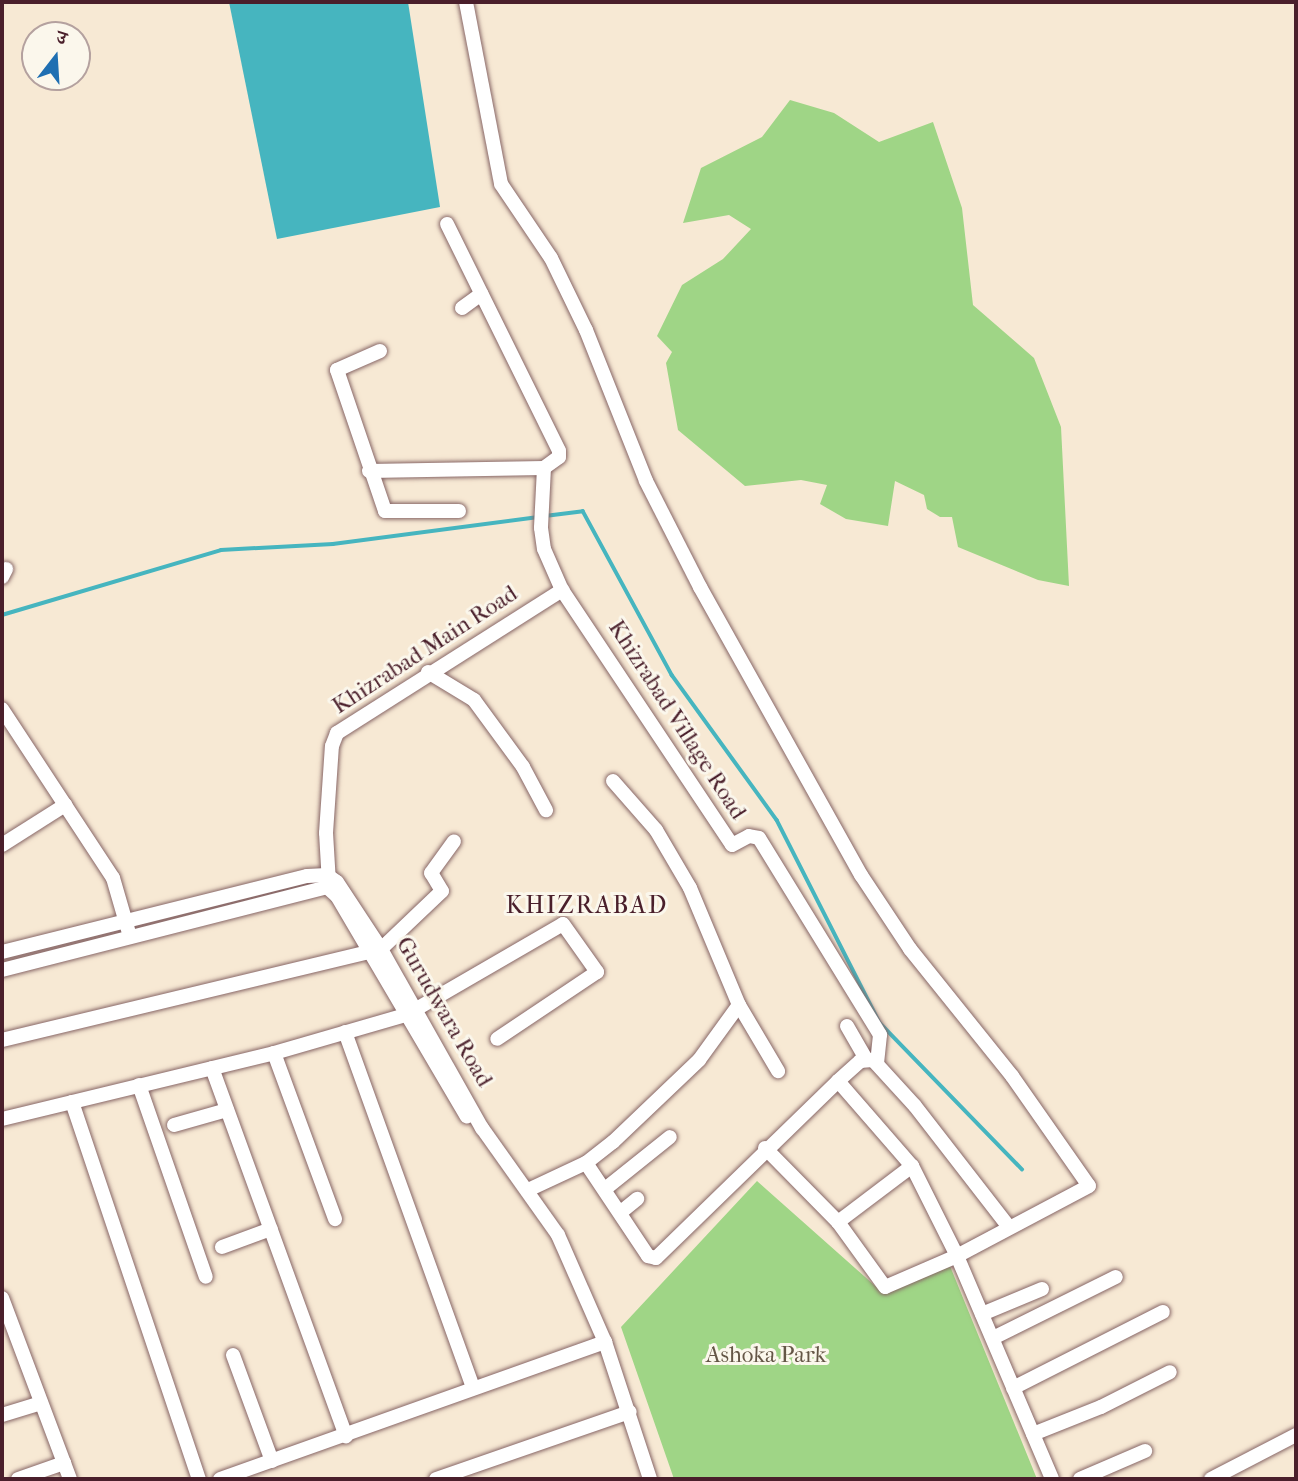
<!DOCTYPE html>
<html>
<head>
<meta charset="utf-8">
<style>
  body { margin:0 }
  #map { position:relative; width:1298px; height:1481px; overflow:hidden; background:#f7e9d4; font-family:"IM FELL French Canon","Noto Serif Devanagari",serif }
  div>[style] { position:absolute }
  .green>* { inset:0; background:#9fd586 }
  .water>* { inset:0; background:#46b5bf }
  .stream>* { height:3.5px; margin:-1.75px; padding:0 1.75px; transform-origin:1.75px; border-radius:1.75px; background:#46b5bf }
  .roads { filter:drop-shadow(0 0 2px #876666) drop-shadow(0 0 2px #876666) }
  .minor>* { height:14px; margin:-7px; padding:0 7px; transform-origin:7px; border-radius:7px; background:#fff }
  span { translate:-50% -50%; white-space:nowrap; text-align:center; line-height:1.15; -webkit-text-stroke:6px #fbf7ec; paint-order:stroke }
  .street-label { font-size:23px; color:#4a1f2b }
  .park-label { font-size:23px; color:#645646 }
  .neighbourhood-label { font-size:24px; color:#4a1f2b; letter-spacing:2px }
  .frame { position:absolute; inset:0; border:4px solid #4a1f2b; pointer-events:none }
  .north { position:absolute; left:21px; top:21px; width:70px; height:70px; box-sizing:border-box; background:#fbf7ec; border:2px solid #b4a19f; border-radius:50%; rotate:17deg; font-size:19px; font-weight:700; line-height:28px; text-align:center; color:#4a1f2b }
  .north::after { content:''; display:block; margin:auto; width:24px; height:32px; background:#1f6fb2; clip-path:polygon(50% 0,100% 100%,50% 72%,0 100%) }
</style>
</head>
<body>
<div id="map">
  <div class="green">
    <div style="clip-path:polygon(790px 100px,834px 113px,879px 142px,933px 122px,962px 208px,973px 305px,1034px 358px,1061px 427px,1069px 586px,1038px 580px,958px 547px,952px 517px,940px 517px,927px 509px,924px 495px,895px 481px,888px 526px,846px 519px,820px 504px,827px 485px,801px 480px,745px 486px,678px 430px,666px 363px,672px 352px,657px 336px,682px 285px,723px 259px,751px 229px,729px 215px,683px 223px,701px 168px,762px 137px)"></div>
    <div style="clip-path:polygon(757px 1181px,882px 1292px,950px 1266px,1037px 1479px,674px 1479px,621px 1327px)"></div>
  </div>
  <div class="water">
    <div style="clip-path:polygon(229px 2px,408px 2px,440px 207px,277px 239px)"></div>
  </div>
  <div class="stream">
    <div style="left:545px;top:516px;width:38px;rotate:-7deg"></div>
    <div style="left:583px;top:511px;width:187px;rotate:61.5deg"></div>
    <div style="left:672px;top:675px;width:179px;rotate:54.1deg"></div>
    <div style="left:777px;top:820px;width:228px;rotate:63.1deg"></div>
    <div style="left:880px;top:1023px;width:204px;rotate:45.8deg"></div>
    <div style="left:2px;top:615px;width:228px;rotate:-16.5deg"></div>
    <div style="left:221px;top:550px;width:112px;rotate:-3.1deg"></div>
    <div style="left:333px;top:544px;width:207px;rotate:-7.5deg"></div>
  </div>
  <div class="roads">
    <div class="minor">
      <div style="left:466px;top:2px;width:185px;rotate:79.1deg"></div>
      <div style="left:501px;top:184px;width:89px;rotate:56deg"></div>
      <div style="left:551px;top:258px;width:80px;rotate:64.1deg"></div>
      <div style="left:586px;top:330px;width:162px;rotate:68.3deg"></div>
      <div style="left:646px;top:481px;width:119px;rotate:63deg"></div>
      <div style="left:700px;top:587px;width:330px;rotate:60.8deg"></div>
      <div style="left:861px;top:875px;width:89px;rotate:56.5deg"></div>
      <div style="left:910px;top:949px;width:163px;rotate:51.2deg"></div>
      <div style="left:1012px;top:1076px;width:134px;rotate:55deg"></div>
      <div style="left:1089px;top:1186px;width:149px;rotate:152.1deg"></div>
      <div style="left:957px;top:1256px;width:78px;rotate:156.7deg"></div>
      <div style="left:885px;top:1287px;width:80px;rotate:-125.9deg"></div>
      <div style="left:838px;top:1222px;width:104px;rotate:-134.6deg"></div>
      <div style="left:447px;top:224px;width:253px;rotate:63.7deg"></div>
      <div style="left:559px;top:451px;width:6px;rotate:90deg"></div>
      <div style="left:559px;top:457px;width:19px;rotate:144deg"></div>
      <div style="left:544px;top:468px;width:60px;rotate:92.9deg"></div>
      <div style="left:541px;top:528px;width:21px;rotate:82deg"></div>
      <div style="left:544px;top:549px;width:45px;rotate:66.3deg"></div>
      <div style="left:562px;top:590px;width:306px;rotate:56.3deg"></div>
      <div style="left:732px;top:845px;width:19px;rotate:-28deg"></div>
      <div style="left:749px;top:836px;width:10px;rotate:11deg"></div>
      <div style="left:759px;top:838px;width:231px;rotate:58.4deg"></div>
      <div style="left:880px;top:1035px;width:28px;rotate:96deg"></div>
      <div style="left:462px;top:308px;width:24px;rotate:-36deg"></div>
      <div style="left:380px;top:351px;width:47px;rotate:156.2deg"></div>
      <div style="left:337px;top:370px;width:149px;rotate:71.2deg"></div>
      <div style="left:385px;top:511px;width:74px"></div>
      <div style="left:369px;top:471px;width:175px;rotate:-1deg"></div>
      <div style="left:2px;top:577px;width:9px;rotate:-63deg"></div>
      <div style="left:428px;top:672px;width:54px;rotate:31.3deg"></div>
      <div style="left:474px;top:700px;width:83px;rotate:53.8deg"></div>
      <div style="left:523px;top:767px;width:49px;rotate:61.9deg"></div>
      <div style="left:2px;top:709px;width:202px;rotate:56.7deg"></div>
      <div style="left:113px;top:878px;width:57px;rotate:73.8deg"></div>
      <div style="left:613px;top:781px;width:65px;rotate:48.7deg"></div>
      <div style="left:656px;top:830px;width:67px;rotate:59.6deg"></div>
      <div style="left:690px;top:888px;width:127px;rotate:67.3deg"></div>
      <div style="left:739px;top:1005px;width:77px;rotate:59.4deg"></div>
      <div style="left:2px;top:845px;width:75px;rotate:-32.4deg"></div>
      <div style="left:329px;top:883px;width:50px;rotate:-93.4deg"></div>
      <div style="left:326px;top:833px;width:87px;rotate:-86.1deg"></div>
      <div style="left:332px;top:746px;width:14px;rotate:-69deg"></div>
      <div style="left:337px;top:733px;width:267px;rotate:-32.4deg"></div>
      <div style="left:2px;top:952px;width:314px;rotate:-14deg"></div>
      <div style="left:307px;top:876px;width:20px;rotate:-3deg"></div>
      <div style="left:327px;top:875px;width:12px;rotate:35deg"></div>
      <div style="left:337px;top:882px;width:80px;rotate:56.7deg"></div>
      <div style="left:381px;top:949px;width:206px;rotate:60.6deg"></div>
      <div style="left:482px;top:1128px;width:131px;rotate:54.6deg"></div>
      <div style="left:558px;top:1235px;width:117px;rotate:66.3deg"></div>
      <div style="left:605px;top:1342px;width:144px;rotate:71.8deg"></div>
      <div style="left:2px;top:970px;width:335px;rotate:-14.3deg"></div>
      <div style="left:327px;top:887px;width:13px;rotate:42deg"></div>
      <div style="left:337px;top:896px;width:256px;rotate:59.5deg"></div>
      <div style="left:847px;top:1026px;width:38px;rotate:60deg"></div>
      <div style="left:345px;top:1032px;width:377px;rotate:70.2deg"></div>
      <div style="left:2px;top:1040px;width:390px;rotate:-13.5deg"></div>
      <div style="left:381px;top:949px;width:84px;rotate:-43.6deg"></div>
      <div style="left:442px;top:891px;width:21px;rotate:-121deg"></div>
      <div style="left:431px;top:873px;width:39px;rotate:-54deg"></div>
      <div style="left:274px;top:1053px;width:177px;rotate:69.8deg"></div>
      <div style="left:212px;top:1068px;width:392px;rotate:70deg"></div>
      <div style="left:838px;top:1081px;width:113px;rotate:49deg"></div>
      <div style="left:912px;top:1166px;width:101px;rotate:63.4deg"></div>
      <div style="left:957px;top:1256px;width:242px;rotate:66.9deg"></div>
      <div style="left:139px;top:1085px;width:203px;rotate:70.8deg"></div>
      <div style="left:72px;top:1102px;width:398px;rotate:71.4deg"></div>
      <div style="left:2px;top:1119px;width:280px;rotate:-13.6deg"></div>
      <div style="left:274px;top:1053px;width:137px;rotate:-16.1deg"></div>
      <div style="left:406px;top:1015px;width:181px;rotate:-30.1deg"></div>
      <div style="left:563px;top:924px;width:59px;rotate:54.7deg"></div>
      <div style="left:597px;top:972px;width:120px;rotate:146.2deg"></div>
      <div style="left:174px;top:1125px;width:55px;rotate:-15.8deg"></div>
      <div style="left:586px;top:1163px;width:112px;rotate:56.3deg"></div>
      <div style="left:648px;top:1256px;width:8px;rotate:14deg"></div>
      <div style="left:656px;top:1258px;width:254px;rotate:-44.2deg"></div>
      <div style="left:838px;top:1081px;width:30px;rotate:-42deg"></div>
      <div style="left:860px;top:1061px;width:13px;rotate:-4deg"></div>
      <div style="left:873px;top:1060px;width:62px;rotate:47.6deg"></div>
      <div style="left:915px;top:1106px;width:153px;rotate:52.2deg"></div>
      <div style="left:605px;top:1189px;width:83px;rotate:-38.7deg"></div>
      <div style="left:528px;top:1190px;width:64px;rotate:-25deg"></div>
      <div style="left:586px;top:1163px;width:34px;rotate:-38deg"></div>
      <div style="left:613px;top:1142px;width:119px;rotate:-43.6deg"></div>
      <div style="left:699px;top:1060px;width:68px;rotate:-54deg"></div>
      <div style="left:621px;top:1212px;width:21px;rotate:-39deg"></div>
      <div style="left:838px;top:1222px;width:93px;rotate:-37.1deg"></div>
      <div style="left:222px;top:1247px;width:52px;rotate:-20.2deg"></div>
      <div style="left:2px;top:1298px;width:193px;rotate:69.4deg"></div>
      <div style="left:982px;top:1314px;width:65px;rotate:-22.6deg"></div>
      <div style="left:993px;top:1338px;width:137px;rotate:-26.4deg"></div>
      <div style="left:233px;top:1355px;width:113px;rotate:69.8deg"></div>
      <div style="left:1013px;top:1388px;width:168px;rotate:-26.9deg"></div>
      <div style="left:2px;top:1415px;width:41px;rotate:-17.1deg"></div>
      <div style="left:1033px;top:1434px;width:73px;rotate:-21.7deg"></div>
      <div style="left:1101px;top:1407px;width:77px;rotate:-26.9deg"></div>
      <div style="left:18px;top:1479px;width:49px;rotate:-19.2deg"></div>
      <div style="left:220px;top:1479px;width:409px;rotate:-19.6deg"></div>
      <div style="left:436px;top:1479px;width:205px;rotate:-19.1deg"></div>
      <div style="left:1080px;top:1479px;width:71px;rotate:-23.3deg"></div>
      <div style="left:1211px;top:1479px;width:96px;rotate:-27.4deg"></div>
    </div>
  </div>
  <div class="street-label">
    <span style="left:425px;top:650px;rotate:-33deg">Khizrabad Main Road</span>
    <span style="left:677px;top:720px;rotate:57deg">Khizrabad Village Road</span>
    <span style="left:444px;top:1012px;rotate:60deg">Gurudwara Road</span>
  </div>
  <div class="park-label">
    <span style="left:766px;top:1355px">Ashoka Park</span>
  </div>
  <div class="neighbourhood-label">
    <span style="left:587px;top:906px">KHIZRABAD</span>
  </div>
  <div class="frame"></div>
  <div class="north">उ</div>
</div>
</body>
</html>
